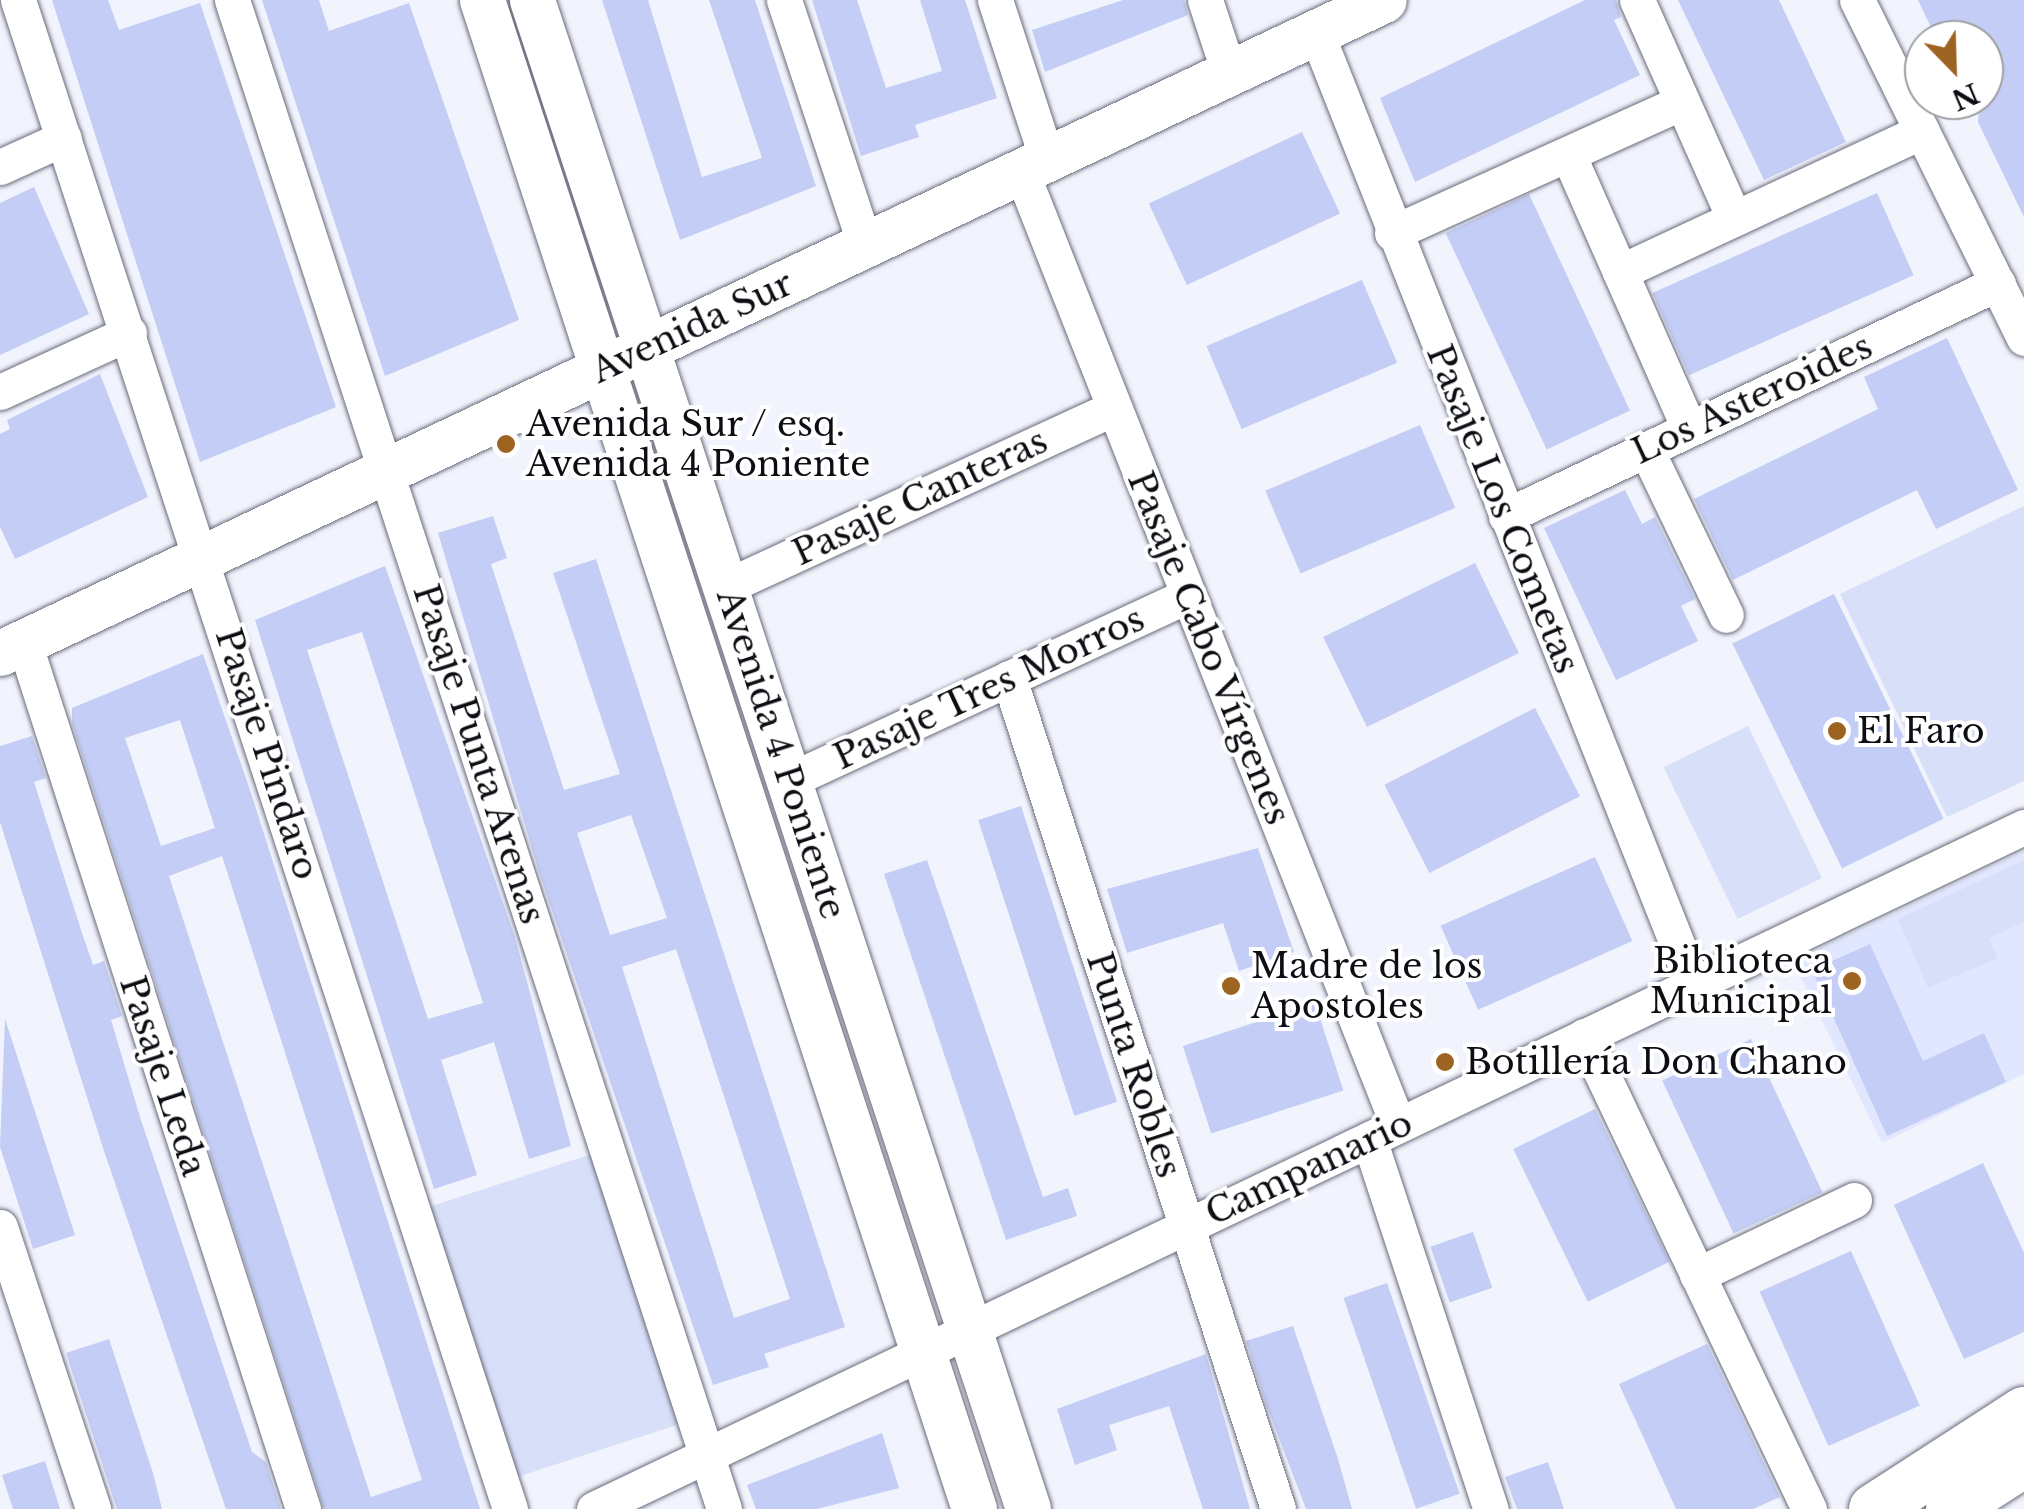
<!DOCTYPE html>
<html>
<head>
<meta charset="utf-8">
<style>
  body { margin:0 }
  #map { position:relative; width:2024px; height:1509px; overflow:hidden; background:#f1f3fd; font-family:"Libre Baskerville",serif }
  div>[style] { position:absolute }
  .built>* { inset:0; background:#e1e7fe }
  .green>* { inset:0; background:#d8dff8; transform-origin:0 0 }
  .building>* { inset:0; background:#c3cdf5; transform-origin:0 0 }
  .roads { filter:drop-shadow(0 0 2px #696c7a) drop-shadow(0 0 2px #696c7a) }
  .minor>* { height:35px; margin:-17.5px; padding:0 17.5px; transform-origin:17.5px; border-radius:17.5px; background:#fff }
  .tertiary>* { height:45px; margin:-22.5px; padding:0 22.5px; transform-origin:22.5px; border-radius:22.5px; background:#fff }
  .secondary>* { height:50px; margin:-25px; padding:0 25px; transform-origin:25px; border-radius:25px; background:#fff }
  .dots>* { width:28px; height:28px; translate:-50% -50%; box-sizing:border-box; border:5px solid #fff; border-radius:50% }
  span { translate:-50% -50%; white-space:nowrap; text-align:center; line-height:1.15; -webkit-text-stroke:8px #fff; paint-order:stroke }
  .street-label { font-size:35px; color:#0d0e13 }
  .poi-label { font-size:35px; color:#0d0e13 }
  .left { translate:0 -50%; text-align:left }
  .right { translate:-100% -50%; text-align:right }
  .north { position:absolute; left:1904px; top:20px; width:100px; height:100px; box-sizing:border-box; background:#fff; border:2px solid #9e9fa1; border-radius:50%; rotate:157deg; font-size:28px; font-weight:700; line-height:40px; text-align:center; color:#0d0e13 }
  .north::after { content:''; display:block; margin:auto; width:35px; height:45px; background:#9d6321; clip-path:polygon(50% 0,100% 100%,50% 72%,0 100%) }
</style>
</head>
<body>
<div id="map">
  <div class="built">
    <div style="clip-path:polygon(2024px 851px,2024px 1074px,1882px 1143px,1793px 961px)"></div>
  </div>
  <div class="green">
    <div style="clip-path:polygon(2024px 506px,2024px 781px,1947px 817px,1840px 594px)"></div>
    <div style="left:1748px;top:726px;width:169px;height:94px;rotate:64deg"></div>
    <div style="clip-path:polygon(2024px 860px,2024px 922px,1989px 938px,1998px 958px,1928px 988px,1898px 919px)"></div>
    <div style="left:595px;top:1153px;width:284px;height:179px;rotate:72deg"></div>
  </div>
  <div class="building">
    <div style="clip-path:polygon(52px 0,108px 0,119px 30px,200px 3px,336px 407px,200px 462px)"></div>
    <div style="clip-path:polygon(262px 0,319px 0,329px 31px,409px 3px,519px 320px,385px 376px)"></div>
    <div style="clip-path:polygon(602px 0,648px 0,702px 177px,762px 158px,709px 0,755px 0,816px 186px,680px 240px)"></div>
    <div style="clip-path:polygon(812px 0,857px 0,886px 88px,942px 71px,920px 0,965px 0,997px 98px,915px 125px,919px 137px,861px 156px)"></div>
    <div style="clip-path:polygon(1123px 0,1184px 0,1188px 15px,1045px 72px,1032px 30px)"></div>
    <div style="clip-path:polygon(1585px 0,1616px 0,1621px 17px,1614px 20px,1640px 75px,1415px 182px,1380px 98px)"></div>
    <div style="clip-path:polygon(1678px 0,1779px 0,1846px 142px,1764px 180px)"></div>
    <div style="clip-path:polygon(1918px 0,2024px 0,2024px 217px,1978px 122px,1984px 40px,1937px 40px)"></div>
    <div style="left:1302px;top:132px;width:90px;height:169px;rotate:65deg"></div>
    <div style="clip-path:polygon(34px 187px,89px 314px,0 355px,0 203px)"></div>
    <div style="left:1877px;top:193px;width:90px;height:246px;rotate:66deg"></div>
    <div style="left:1529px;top:194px;width:239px;height:92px;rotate:65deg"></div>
    <div style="left:1362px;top:280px;width:90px;height:169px;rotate:67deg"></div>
    <div style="clip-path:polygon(1947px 338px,2018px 490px,1936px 529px,1917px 490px,1733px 580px,1694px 499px,1878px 409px,1864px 377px)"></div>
    <div style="clip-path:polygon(100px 374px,148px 497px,15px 559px,0 527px,0 434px,10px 429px,7px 420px)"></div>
    <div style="left:1420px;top:425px;width:90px;height:168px;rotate:67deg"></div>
    <div style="clip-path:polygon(1625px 490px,1642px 524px,1655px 517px,1695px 599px,1681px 606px,1698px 641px,1616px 680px,1544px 528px)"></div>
    <div style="clip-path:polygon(evenodd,493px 516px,507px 558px,491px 564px,564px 790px,620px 774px,553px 573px,596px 559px,845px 1327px,764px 1354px,769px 1367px,713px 1385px,538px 869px,438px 533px,493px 516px,631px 815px,667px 918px,610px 935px,577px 833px,631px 815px,493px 516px,676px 949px,790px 1299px,734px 1318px,622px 967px,676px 949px)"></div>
    <div style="left:1475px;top:563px;width:100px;height:169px;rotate:64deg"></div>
    <div style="clip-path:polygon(evenodd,385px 566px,515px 937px,571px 1146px,529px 1159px,494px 1042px,441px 1060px,477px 1175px,434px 1189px,255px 620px,385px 566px,362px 632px,483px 1003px,428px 1019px,307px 650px,362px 632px)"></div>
    <div style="left:1834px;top:594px;width:250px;height:113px;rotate:64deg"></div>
    <div style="clip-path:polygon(evenodd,203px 654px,250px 790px,480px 1509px,324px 1509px,72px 723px,72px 708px,203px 654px,180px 720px,215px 828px,161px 846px,125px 738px,180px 720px,203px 654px,222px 856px,422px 1480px,371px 1497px,169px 876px,222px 856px)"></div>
    <div style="left:1535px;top:708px;width:99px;height:169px;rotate:63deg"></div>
    <div style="clip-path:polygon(32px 736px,46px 778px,34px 782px,82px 933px,93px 965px,104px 961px,122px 1016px,111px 1020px,140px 1117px,252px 1452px,266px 1462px,281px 1509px,226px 1509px,104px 1151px,0 822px,0 746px)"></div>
    <div style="left:1021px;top:806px;width:311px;height:45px;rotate:72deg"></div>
    <div style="clip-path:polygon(1258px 848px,1294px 952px,1239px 971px,1223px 923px,1127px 953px,1107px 889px)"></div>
    <div style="left:1595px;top:857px;width:92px;height:169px;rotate:66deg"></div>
    <div style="clip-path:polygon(927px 860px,1043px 1197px,1068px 1188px,1077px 1216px,1006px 1240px,884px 874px)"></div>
    <div style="clip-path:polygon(1870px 944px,1923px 1061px,1984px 1033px,2006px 1082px,1887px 1136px,1812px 970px)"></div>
    <div style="left:1315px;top:1003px;width:92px;height:139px;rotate:72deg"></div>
    <div style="clip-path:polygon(5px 1019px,75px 1235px,33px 1249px,0 1147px)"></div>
    <div style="left:1751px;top:1039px;width:169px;height:98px;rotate:65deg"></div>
    <div style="left:1595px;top:1109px;width:170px;height:91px;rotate:64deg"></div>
    <div style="clip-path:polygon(1983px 1163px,2024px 1253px,2024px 1332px,1964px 1359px,1894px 1205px)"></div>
    <div style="left:1473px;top:1232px;width:59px;height:45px;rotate:71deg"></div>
    <div style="left:1851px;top:1251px;width:169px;height:100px;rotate:66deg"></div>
    <div style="left:1387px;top:1283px;width:223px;height:46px;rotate:71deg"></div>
    <div style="clip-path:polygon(1293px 1326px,1338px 1459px,1352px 1509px,1306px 1509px,1266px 1404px,1246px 1341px)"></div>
    <div style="clip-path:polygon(109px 1339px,153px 1473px,162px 1509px,117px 1509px,66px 1353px)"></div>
    <div style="clip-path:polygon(1707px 1344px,1780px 1497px,1753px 1509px,1676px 1509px,1619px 1384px)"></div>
    <div style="clip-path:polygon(1206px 1354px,1250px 1509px,1203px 1509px,1169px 1406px,1109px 1425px,1117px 1450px,1075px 1465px,1057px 1409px)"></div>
    <div style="clip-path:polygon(882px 1433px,899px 1488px,817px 1509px,756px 1509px,747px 1485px)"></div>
    <div style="clip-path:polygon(45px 1461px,60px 1509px,13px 1509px,2px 1475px)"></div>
    <div style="clip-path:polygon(1548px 1462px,1564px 1509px,1517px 1509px,1505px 1477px)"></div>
  </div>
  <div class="roads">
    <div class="minor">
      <div style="left:18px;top:0;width:1587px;rotate:71.94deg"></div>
      <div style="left:232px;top:0;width:1587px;rotate:71.94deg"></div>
      <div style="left:784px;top:0;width:258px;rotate:71.7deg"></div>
      <div style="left:995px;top:0;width:167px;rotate:71.9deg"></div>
      <div style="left:1205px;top:0;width:77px;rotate:71.8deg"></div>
      <div style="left:1637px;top:0;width:239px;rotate:66deg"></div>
      <div style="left:1857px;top:0;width:377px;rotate:63.7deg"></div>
      <div style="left:1316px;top:32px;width:1024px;rotate:68.4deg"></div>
      <div style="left:1568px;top:154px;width:300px;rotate:66.2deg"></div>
      <div style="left:0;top:167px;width:70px;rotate:-24.4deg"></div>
      <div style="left:1021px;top:171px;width:1026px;rotate:68.44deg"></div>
      <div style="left:1392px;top:233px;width:316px;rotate:-24.3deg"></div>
      <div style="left:1620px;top:272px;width:333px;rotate:-25deg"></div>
      <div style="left:0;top:392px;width:142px;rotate:-24.6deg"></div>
      <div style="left:1646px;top:449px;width:184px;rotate:64.3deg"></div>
      <div style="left:1506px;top:516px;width:544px;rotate:-25.34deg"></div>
      <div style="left:727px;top:586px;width:426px;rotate:-24.7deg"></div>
      <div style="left:24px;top:642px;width:911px;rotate:72.16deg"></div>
      <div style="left:1009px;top:678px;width:873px;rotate:72.06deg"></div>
      <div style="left:790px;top:780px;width:439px;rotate:-24.9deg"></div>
      <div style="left:1584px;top:1036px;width:524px;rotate:64.56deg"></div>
      <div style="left:1369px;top:1139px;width:390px;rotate:71.8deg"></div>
      <div style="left:0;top:1227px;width:297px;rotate:71.7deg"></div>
      <div style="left:1697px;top:1275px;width:174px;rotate:-25.5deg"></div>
      <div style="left:594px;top:1509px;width:1584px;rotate:-25.5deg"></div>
    </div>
    <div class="tertiary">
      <div style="left:482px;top:0;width:1587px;rotate:71.94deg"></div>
      <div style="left:532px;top:0;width:1588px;rotate:71.8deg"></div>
      <div style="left:0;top:653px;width:1530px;rotate:-25.26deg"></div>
    </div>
    <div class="secondary">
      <div style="left:1874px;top:1509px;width:179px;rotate:-32.9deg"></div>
      <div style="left:1951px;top:1509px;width:87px;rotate:-32.8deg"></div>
    </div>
  </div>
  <div class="dots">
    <div style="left:506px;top:444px;background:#9d6321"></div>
    <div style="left:1837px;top:731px;background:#9d6321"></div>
    <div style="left:1852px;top:981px;background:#9d6321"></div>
    <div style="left:1231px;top:986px;background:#9d6321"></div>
    <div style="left:1445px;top:1062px;background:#9d6321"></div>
  </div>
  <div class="street-label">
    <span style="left:692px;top:327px;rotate:-25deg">Avenida Sur</span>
    <span style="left:1752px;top:399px;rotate:-25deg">Los Asteroides</span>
    <span style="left:920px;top:497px;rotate:-25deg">Pasaje Canteras</span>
    <span style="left:1503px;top:509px;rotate:68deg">Pasaje Los Cometas</span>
    <span style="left:1209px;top:648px;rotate:68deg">Pasaje Cabo Vírgenes</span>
    <span style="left:989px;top:688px;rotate:-25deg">Pasaje Tres Morros</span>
    <span style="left:267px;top:754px;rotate:72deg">Pasaje Pindaro</span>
    <span style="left:479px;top:754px;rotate:72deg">Pasaje Punta Arenas</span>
    <span style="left:781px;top:754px;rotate:72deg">Avenida 4 Poniente</span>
    <span style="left:1134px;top:1065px;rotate:72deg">Punta Robles</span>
    <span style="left:163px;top:1076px;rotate:72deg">Pasaje Leda</span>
    <span style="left:1309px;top:1168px;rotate:-25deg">Campanario</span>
  </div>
  <div class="poi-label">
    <span class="left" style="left:526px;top:444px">Avenida Sur / esq.<br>Avenida 4 Poniente</span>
    <span class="left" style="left:1857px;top:731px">El Faro</span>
    <span class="right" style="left:1832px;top:981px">Biblioteca<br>Municipal</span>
    <span class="left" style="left:1251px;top:986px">Madre de los<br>Apostoles</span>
    <span class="left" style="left:1465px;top:1062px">Botillería Don Chano</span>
  </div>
  <div class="north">N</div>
</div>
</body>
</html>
